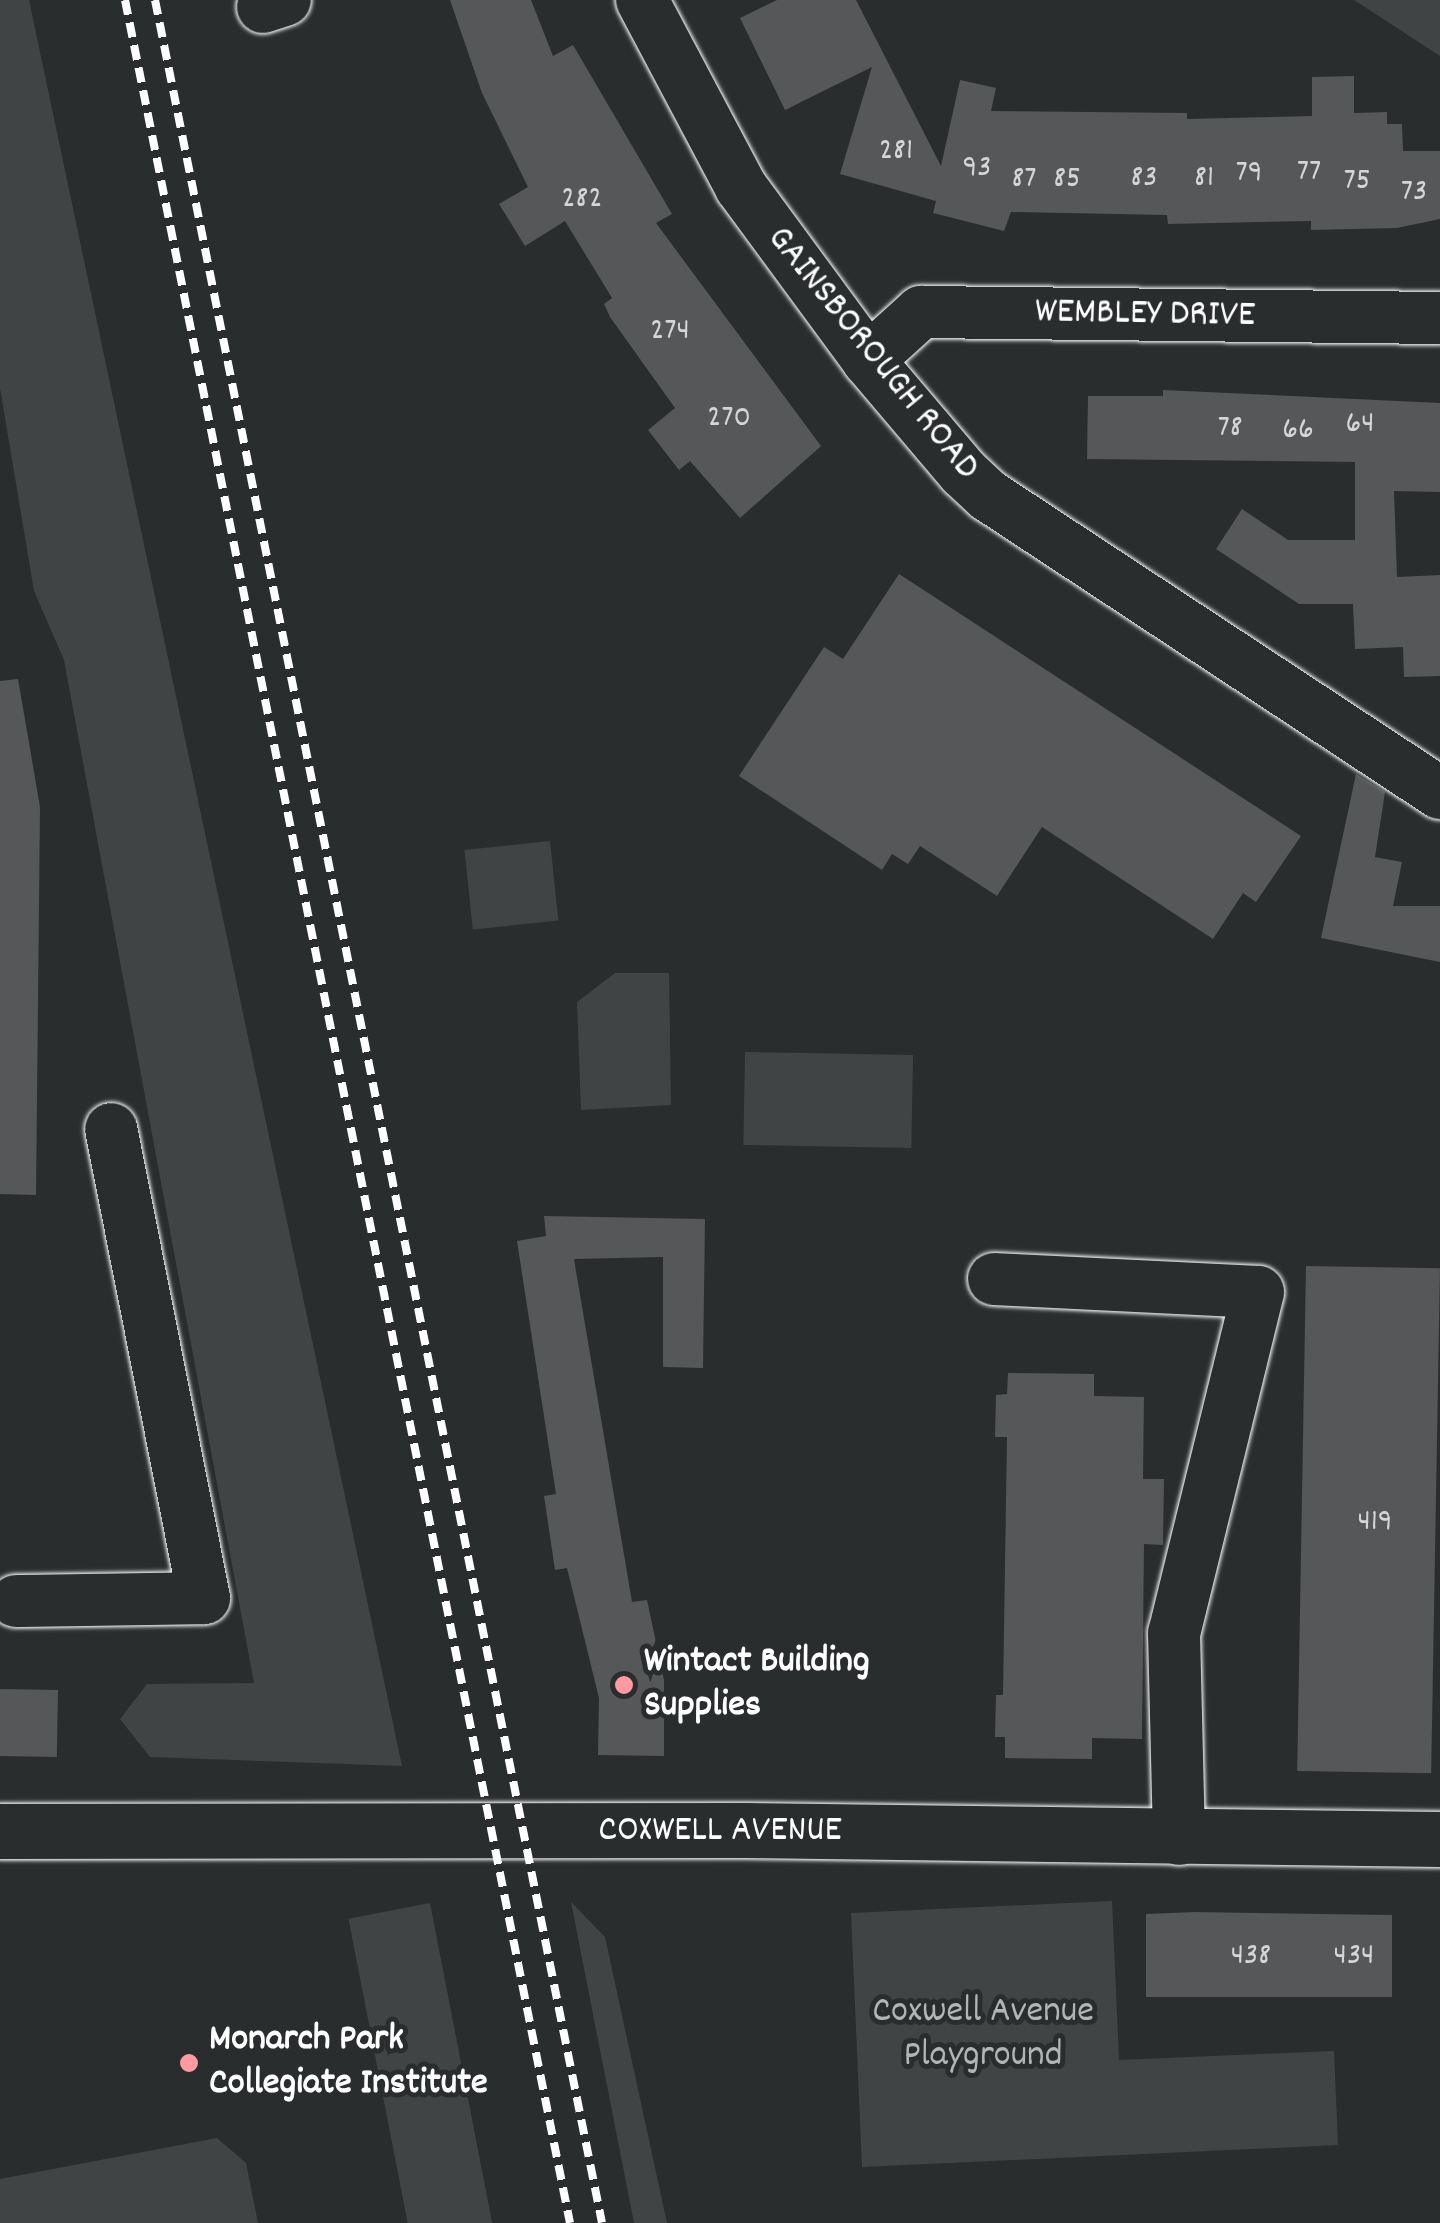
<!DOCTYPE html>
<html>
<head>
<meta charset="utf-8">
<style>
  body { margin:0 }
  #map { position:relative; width:1440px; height:2223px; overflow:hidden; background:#2a2d2e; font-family:Dekko,sans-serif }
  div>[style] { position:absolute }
  .green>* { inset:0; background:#414445; transform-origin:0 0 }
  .building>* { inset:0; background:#555758; transform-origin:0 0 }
  .roads { filter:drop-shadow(0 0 2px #fff) drop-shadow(0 0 2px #fff) }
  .minor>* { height:52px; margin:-26px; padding:0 26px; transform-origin:26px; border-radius:26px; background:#2a2d2e }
  .major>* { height:55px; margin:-27.5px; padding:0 27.5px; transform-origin:27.5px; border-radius:27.5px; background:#2a2d2e }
  .rail>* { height:8px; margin-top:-4px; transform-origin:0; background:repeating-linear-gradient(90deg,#fff 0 15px,transparent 0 23px) }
  .dots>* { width:28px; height:28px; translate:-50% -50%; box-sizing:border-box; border:5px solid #2a2d2e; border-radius:50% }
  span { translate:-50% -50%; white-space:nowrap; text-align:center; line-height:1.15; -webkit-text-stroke:10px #2a2d2e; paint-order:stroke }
  .number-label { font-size:32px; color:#d4d5d5 }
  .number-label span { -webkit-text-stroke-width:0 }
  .street-label { font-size:38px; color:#fff }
  .poi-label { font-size:38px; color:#fff; font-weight:700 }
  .left { translate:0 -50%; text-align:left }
  .park-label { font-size:38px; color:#b3b4b5 }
</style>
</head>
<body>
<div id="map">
  <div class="green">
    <div style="clip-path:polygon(0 0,29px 0,402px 1766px,150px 1757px,120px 1719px,147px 1684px,254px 1683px,64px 660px,34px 591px,0 388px)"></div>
    <div style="clip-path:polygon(1354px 0,1440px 0,1440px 56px)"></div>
    <div style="left:550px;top:841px;width:80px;height:86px;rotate:84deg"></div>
    <div style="clip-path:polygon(615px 973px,669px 973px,671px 1105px,581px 1110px,577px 1002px)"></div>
    <div style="left:745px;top:1052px;width:168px;height:93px;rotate:1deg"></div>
    <div style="clip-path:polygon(1112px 1901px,1119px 2060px,1334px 2051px,1338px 2145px,862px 2167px,851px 1913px)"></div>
    <div style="clip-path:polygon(571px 1902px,605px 1937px,667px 2223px,634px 2223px)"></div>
    <div style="left:430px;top:1903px;width:327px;height:83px;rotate:79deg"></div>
    <div style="clip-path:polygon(217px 2138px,246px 2163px,258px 2223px,0 2223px,0 2179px)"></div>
  </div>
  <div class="building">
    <div style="clip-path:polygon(450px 0,531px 0,553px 56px,573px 45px,672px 214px,656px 223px,821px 446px,740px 518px,690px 461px,679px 470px,648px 430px,675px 408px,610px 317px,604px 304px,612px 298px,565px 221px,525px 246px,499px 204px,528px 187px,482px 93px)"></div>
    <div style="clip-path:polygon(777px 0,856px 0,941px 166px,960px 80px,996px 88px,991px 111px,1187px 113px,1187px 119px,1312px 116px,1312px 77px,1354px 76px,1354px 113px,1387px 112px,1387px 124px,1402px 124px,1403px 151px,1440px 151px,1440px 219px,1397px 228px,1311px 230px,1311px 221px,1168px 224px,1167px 215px,1011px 212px,1004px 231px,933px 213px,936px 201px,840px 174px,872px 67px,785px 110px,740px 18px)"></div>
    <div style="clip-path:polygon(1163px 390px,1440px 403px,1440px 492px,1394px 491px,1397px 577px,1440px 575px,1440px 676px,1404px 677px,1403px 647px,1355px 649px,1353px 604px,1299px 604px,1216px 549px,1242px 509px,1288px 540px,1355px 540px,1355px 462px,1087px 459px,1088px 396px,1163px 396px)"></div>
    <div style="clip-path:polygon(899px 574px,1301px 836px,1256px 902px,1243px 893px,1213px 939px,1042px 827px,997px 896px,920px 846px,908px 864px,892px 854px,882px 870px,739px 776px,824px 647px,843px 659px)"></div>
    <div style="clip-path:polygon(18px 679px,40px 807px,36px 1195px,0 1194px,0 681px)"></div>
    <div style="clip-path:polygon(1356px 774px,1385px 792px,1375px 857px,1402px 862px,1393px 906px,1440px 906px,1440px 962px,1321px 938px)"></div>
    <div style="clip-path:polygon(544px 1216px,705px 1219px,703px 1368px,663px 1367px,663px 1257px,574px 1259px,632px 1602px,647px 1600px,664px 1680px,664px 1756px,598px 1755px,599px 1698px,567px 1568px,555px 1570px,544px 1496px,556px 1494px,517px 1241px,546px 1236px)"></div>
    <div style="left:1306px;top:1266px;width:134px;height:505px;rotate:1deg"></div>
    <div style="clip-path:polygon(1008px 1373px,1094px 1374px,1094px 1396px,1144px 1397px,1143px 1479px,1164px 1479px,1163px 1545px,1144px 1544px,1142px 1739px,1092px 1738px,1092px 1759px,1005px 1758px,1005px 1737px,995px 1737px,996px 1695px,1003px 1695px,1007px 1437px,995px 1437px,996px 1395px,1007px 1394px)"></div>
    <div style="left:0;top:1689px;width:58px;height:67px;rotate:1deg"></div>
    <div style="clip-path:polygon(1195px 1912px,1392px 1915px,1392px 1997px,1146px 1997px,1146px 1914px)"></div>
  </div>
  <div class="roads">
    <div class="minor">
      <div style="left:642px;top:0;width:212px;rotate:62.1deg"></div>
      <div style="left:741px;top:187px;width:215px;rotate:53.7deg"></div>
      <div style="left:868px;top:360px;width:148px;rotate:49.7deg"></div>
      <div style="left:964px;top:473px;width:34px;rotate:43deg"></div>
      <div style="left:989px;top:496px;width:540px;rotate:33.37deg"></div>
      <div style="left:263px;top:7px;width:23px;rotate:-18deg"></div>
      <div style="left:868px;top:360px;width:72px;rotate:-42.2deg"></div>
      <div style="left:921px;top:312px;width:519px;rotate:0.66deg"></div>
      <div style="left:994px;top:1279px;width:264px;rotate:2.8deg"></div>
      <div style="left:1258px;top:1292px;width:351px;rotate:103.8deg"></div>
      <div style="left:1174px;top:1633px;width:206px;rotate:88.6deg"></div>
      <div style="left:16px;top:1601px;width:188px;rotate:-0.9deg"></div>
      <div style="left:204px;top:1598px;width:478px;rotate:-101.2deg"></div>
    </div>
    <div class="major">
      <div style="left:0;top:1831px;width:745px;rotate:-0.08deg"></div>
      <div style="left:745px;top:1830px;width:695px;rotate:0.74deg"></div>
    </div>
  </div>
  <div class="rail">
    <div style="left:125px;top:0;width:2267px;rotate:78.68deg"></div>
    <div style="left:155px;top:0;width:2267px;rotate:78.63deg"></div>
  </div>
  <div class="dots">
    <div style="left:624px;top:1685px;background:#ff9aa2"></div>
    <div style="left:189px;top:2063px;background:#ff9aa2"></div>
  </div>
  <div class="number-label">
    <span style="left:896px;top:152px">281</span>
    <span style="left:977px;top:169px">93</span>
    <span style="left:1309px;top:173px">77</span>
    <span style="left:1249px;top:174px">79</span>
    <span style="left:1144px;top:179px">83</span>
    <span style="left:1204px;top:179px">81</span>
    <span style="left:1024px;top:180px">87</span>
    <span style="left:1067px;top:180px">85</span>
    <span style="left:1357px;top:182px">75</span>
    <span style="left:1414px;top:193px">73</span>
    <span style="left:582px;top:200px">282</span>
    <span style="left:670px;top:332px">274</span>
    <span style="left:729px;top:419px">270</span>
    <span style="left:1360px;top:425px">64</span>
    <span style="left:1230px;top:429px">78</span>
    <span style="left:1298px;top:431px">66</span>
    <span style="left:1375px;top:1523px">419</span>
    <span style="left:1251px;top:1957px">438</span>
    <span style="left:1354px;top:1957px">434</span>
  </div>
  <div class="street-label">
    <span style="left:1145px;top:315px;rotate:1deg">WEMBLEY DRIVE</span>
    <span style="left:872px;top:354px;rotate:51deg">GAINSBOROUGH ROAD</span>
    <span style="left:720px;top:1832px">COXWELL AVENUE</span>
  </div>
  <div class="poi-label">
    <span class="left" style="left:644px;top:1685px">Wintact Building<br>Supplies</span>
    <span class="left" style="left:209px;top:2063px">Monarch Park<br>Collegiate Institute</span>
  </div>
  <div class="park-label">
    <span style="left:983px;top:2035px">Coxwell Avenue<br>Playground</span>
  </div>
</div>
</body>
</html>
